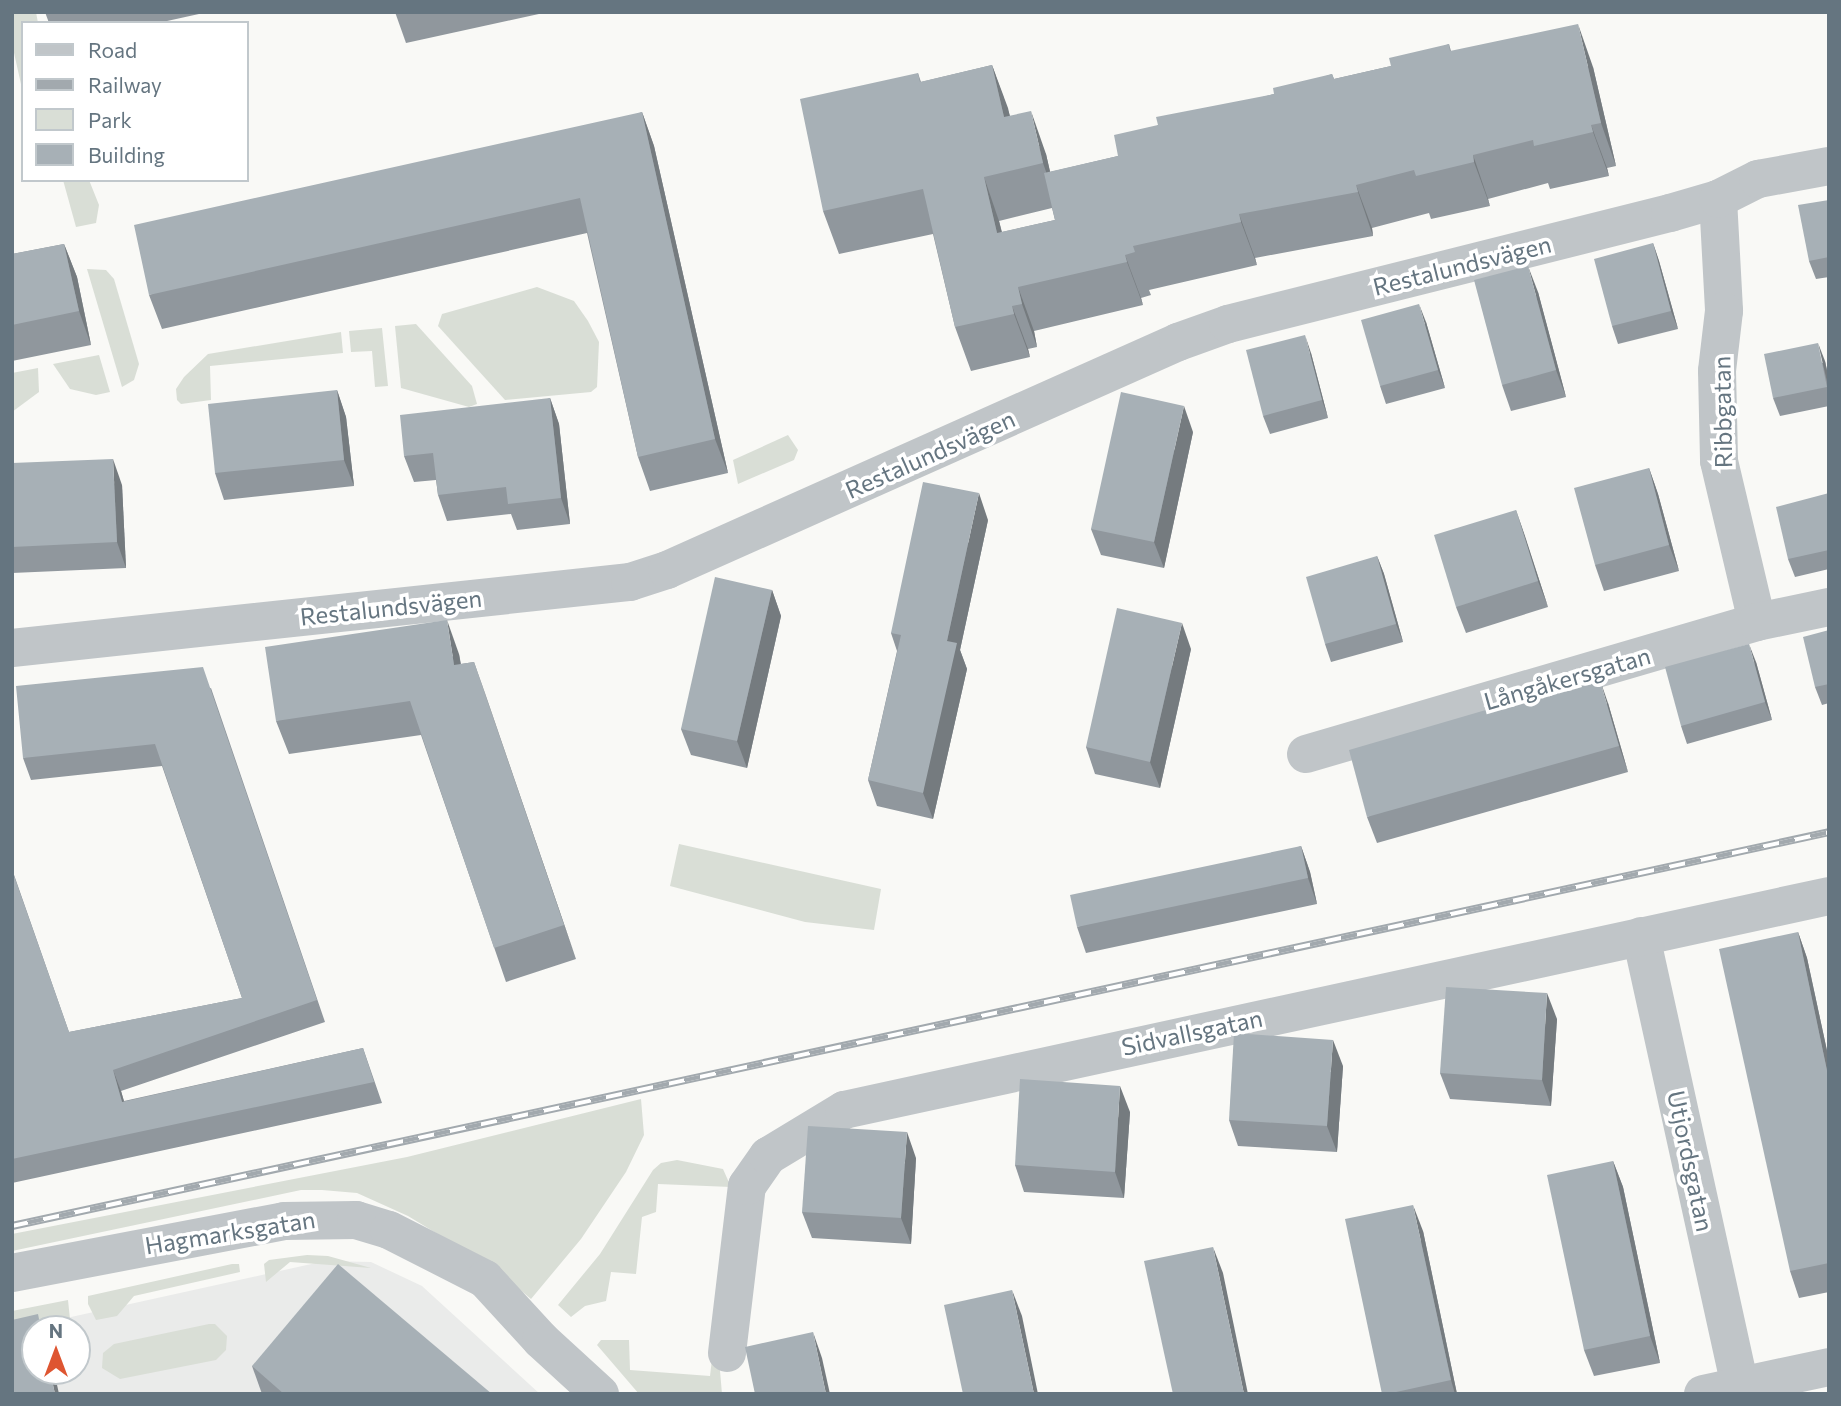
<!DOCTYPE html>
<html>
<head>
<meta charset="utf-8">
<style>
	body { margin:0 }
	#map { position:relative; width:1841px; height:1406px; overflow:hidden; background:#f9f9f6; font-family:Commissioner,sans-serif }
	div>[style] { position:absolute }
	.built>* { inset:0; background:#eaebea }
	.green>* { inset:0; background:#d9ded6 }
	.minor>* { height:38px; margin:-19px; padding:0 19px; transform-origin:19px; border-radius:19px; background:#c0c5c8 }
	.rail>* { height:8px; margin-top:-4px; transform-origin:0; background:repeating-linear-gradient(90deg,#fff 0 16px,#a2a9ae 0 32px); box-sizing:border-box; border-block:2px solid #a2a9ae }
	.wall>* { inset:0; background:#90979d }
	.shaded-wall>* { inset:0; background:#757b7f }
	.building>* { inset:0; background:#a7b0b6 }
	span { translate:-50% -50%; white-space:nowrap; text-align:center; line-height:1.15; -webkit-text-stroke:7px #fff; paint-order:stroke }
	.street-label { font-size:24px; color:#657580 }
	.frame { position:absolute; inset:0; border:14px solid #657580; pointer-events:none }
	.legend { position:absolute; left:21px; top:21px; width:228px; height:161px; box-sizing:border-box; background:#fff; border:2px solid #c1c8cc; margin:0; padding:9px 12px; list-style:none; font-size:21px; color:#657580 }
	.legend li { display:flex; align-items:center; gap:14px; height:35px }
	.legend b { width:35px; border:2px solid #c1c8cc }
	.north { position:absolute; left:21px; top:1315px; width:70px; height:70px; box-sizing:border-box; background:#fff; border:2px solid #c1c8cc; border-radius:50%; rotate:0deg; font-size:19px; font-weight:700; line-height:28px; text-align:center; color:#657580 }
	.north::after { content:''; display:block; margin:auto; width:24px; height:32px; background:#de5531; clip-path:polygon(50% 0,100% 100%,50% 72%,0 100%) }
</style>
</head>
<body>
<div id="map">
	<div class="built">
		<div style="clip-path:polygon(evenodd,325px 1261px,371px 1262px,422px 1286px,540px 1394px,12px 1394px,12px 1330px,325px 1261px,35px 1329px,77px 1329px,77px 1371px,35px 1371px,35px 1329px)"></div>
	</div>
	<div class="green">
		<div style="clip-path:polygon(12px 12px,36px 12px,38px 23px,23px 23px,23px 93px,12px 44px)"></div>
		<div style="clip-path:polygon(63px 180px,89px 180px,99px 205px,96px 223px,76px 227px)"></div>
		<div style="clip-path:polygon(87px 269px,106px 270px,114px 279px,139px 364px,134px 380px,122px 387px)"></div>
		<div style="clip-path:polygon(537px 287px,574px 301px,588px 321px,599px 342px,597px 387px,591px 392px,505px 400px,438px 326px,442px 314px)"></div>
		<div style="clip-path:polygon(416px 324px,472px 386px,477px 404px,469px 407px,401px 388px,395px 326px)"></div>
		<div style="clip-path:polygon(382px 328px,388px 386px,375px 387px,372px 351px,351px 352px,349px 331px)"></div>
		<div style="clip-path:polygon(341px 332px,343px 353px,210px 366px,211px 400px,181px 404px,177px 400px,176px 389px,184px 377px,208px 354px)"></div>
		<div style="clip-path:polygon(99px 355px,110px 392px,96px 395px,70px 389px,53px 364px)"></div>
		<div style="clip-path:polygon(38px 368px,39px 392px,12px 412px,12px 373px)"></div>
		<div style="clip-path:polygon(788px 435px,798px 450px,794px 460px,738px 484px,733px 460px)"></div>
		<div style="clip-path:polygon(679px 844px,881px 889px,874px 930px,805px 922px,670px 886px)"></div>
		<div style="clip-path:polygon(641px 1099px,644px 1135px,626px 1172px,581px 1239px,531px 1299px,497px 1270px,408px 1216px,357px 1193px,322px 1190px,301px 1190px,12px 1251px,12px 1234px,407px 1157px)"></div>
		<div style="clip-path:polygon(677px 1160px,723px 1169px,731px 1187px,658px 1184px,656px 1212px,642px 1217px,636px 1274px,611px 1272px,606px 1301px,585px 1306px,571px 1317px,558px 1305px,600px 1254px,653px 1170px,661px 1163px)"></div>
		<div style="clip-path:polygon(307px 1255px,328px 1256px,371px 1268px,290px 1262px,266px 1282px,264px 1264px,269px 1260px)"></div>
		<div style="clip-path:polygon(232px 1264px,239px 1264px,240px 1272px,134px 1296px,117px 1316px,96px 1320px,88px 1304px,88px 1296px)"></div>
		<div style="clip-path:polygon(68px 1300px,71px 1329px,35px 1329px,12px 1341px,12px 1311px)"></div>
		<div style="clip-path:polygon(209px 1324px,215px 1324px,227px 1336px,226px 1350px,216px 1360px,120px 1379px,102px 1368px,103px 1353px,114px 1344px)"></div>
		<div style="clip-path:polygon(601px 1340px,629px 1340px,630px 1370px,710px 1376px,712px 1359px,719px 1359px,722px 1394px,639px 1394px,597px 1345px)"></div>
	</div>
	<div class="minor">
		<div style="left:1718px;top:199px;width:112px;rotate:86.9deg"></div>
		<div style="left:1724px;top:311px;width:60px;rotate:96.7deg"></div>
		<div style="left:1717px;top:371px;width:90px;rotate:88.7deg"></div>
		<div style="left:1719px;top:461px;width:165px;rotate:76.7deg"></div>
		<div style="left:12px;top:648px;width:622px;rotate:-6.1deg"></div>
		<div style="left:630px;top:582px;width:39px;rotate:-18deg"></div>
		<div style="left:667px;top:570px;width:560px;rotate:-24.05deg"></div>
		<div style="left:1178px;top:342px;width:53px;rotate:-19.8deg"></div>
		<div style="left:1228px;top:324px;width:456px;rotate:-14.1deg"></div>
		<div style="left:1670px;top:213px;width:50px;rotate:-16.3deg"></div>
		<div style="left:1718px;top:199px;width:45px;rotate:-26.6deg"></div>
		<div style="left:1758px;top:179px;width:72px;rotate:-10.4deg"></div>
		<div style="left:1306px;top:754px;width:470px;rotate:-16.3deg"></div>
		<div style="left:1757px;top:622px;width:74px;rotate:-11.8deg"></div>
		<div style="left:1641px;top:936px;width:461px;rotate:77.6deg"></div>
		<div style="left:12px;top:1273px;width:277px;rotate:-10.8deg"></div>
		<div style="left:284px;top:1221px;width:72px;rotate:-0.8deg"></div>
		<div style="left:356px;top:1220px;width:34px;rotate:17deg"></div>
		<div style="left:389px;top:1230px;width:108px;rotate:27deg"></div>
		<div style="left:485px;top:1279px;width:83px;rotate:47.4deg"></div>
		<div style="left:541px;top:1340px;width:80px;rotate:42.5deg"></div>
		<div style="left:727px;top:1353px;width:168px;rotate:-83.2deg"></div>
		<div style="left:747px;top:1186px;width:37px;rotate:-55deg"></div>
		<div style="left:768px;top:1156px;width:89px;rotate:-31.2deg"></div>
		<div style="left:844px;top:1110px;width:1008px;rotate:-12.26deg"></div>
		<div style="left:1703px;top:1394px;width:129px;rotate:-12.1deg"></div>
	</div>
	<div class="rail">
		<div style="left:12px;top:1226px;width:1859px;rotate:-12.23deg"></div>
	</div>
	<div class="wall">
		<div style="clip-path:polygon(45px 12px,208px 12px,158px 23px,49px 23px)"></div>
		<div style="clip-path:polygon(395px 12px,548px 12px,406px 43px)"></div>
		<div style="clip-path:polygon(evenodd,1449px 44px,1451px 51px,1593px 67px,1616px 166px,1607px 168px,1609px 176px,1550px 189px,1548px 183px,1488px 199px,1490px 206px,1431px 219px,1429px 213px,1372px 228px,1373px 236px,1255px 258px,1257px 265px,1149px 290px,1151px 295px,1141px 298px,1143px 305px,1034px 331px,1037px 347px,1028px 349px,1030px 357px,971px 371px,955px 327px,933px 234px,839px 254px,823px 211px,918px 73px,921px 82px,992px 65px,1010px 116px,1046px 154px,1050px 172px,1118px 156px,1158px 125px,1274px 94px,1332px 74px,1334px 79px,1391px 66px,1449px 44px,1052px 208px,1055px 220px,1002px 232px,999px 221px,1052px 208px)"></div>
		<div style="clip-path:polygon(642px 112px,654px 146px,728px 473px,650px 491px,638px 457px,587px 233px,162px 329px,149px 295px)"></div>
		<div style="clip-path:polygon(1829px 200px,1829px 277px,1816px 279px,1809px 261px)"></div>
		<div style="clip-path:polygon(1653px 243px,1659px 261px,1678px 329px,1618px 344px,1612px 326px)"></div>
		<div style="clip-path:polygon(64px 244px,77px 277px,91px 345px,12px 361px,12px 254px)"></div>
		<div style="clip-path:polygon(1538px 292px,1566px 397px,1511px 411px,1502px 385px)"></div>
		<div style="clip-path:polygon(1426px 322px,1445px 388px,1386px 404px,1380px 386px)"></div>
		<div style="clip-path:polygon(1311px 353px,1328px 418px,1270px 434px,1263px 416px)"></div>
		<div style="clip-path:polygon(1825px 361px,1829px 380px,1829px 406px,1780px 416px,1773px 398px)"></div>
		<div style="clip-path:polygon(337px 390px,346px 417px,354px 486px,224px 500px,215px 473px)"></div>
		<div style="clip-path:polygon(550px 398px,559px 424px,570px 524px,517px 530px,511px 514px,447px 521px,438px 495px,436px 480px,414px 482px,404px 456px)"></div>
		<div style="clip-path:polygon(1193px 432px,1164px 568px,1101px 555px,1091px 529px)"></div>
		<div style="clip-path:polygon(12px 463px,122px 485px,126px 568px,12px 573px)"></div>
		<div style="clip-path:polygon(1649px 468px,1658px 494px,1679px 571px,1604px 591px,1595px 565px)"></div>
		<div style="clip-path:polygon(1829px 493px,1829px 569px,1795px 577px,1788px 559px)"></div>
		<div style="clip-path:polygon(1516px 510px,1548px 607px,1466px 633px,1456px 607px)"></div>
		<div style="clip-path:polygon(988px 520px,960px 650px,967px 669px,933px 819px,877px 806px,868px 780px,897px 651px,891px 633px)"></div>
		<div style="clip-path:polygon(1377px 556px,1384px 574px,1403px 642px,1331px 662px,1325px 644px)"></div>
		<div style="clip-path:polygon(772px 590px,781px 616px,747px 768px,691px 755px,681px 729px)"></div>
		<div style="clip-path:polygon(1829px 630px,1829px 703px,1822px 705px,1815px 687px)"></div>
		<div style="clip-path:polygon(1191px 649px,1160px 788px,1095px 774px,1086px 747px)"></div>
		<div style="clip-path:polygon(459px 654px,461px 664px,474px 662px,576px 959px,506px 982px,421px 735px,289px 754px,276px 721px)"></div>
		<div style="clip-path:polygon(1756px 662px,1772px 720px,1687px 744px,1681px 726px)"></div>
		<div style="clip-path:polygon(211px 688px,325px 1022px,121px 1091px,124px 1101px,363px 1048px,382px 1103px,12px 1183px,12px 869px,69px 1032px,242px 998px,162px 766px,31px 780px,23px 758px)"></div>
		<div style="clip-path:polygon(1608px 703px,1628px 772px,1377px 843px,1367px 817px)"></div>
		<div style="clip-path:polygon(1301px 846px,1310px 872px,1317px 904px,1086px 953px,1077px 927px)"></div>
		<div style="clip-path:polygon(1798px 932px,1807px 958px,1829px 1060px,1829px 1292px,1799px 1298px,1790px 1271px)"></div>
		<div style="clip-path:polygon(1557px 1019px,1551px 1106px,1450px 1099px,1440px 1073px)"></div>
		<div style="clip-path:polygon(1343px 1066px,1337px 1152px,1238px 1146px,1229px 1120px)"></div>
		<div style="clip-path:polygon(1130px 1112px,1124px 1198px,1024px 1192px,1015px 1165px)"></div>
		<div style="clip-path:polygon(916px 1158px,911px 1244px,812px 1238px,802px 1212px)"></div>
		<div style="clip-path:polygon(1613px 1161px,1623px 1187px,1660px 1363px,1594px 1376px,1584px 1350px)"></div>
		<div style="clip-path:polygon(1423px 1231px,1457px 1394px,1382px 1394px)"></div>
		<div style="clip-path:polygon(252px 1366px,492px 1394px,262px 1394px)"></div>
	</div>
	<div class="shaded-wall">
		<div style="clip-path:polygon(1578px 24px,1593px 67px,1616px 166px,1601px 123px)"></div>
		<div style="clip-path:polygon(992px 65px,1008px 108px,1020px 161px,1004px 117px)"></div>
		<div style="clip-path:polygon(1031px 111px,1046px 154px,1058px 206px,1043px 163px)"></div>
		<div style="clip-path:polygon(642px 112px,654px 146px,728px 473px,715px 439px)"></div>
		<div style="clip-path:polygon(1591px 125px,1607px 168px,1609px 176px,1593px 132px)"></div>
		<div style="clip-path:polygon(1473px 155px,1488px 199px,1490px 206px,1474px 162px)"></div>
		<div style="clip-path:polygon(984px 177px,999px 221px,1012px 276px,997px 233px)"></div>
		<div style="clip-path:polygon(1356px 185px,1372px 228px,1373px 236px,1358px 192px)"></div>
		<div style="clip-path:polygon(1239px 214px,1255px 258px,1257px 265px,1241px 222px)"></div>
		<div style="clip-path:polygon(1653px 243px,1659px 261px,1678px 329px,1671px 311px)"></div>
		<div style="clip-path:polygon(64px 244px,77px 277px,91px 345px,79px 311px)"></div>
		<div style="clip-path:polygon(1125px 255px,1141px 298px,1143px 305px,1127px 262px)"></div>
		<div style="clip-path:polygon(1528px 266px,1538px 292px,1566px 397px,1556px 370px)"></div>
		<div style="clip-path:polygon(1018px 287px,1034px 331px,1037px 347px,1022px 304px)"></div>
		<div style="clip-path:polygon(1419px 304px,1426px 322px,1445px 388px,1438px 370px)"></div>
		<div style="clip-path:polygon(1012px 306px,1028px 349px,1030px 357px,1014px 314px)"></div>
		<div style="clip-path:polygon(1305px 335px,1311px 353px,1328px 418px,1322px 400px)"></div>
		<div style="clip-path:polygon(1818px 343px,1825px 361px,1829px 380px,1829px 390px)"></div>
		<div style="clip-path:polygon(337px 390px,346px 417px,354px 486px,344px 460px)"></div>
		<div style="clip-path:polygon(550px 398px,559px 424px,570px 524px,561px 498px)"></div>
		<div style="clip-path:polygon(1184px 406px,1193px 432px,1164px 568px,1154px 542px)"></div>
		<div style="clip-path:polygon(113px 459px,122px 485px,126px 568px,117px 542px)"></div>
		<div style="clip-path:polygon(1649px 468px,1658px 494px,1679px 571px,1669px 545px)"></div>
		<div style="clip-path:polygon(979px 493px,988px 520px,960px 650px,967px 669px,933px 819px,923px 793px,947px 641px)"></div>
		<div style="clip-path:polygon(1516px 510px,1525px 536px,1548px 607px,1538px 581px)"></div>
		<div style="clip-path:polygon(1377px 556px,1384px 574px,1403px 642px,1396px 624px)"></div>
		<div style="clip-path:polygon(772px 590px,781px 616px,747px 768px,737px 741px)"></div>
		<div style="clip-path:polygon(447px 620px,459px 654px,466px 699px,454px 665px)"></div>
		<div style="clip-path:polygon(1182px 623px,1191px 649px,1160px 788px,1150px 762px)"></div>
		<div style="clip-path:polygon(1749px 644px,1756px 662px,1772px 720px,1765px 702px)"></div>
		<div style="clip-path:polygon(474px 662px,486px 696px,576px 959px,564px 925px)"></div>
		<div style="clip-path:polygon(1599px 677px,1608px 703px,1628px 772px,1619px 746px)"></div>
		<div style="clip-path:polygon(1301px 846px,1310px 872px,1317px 904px,1308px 878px)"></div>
		<div style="clip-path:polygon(1798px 932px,1807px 958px,1829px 1060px,1829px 1080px)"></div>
		<div style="clip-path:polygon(1547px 993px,1557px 1019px,1551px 1106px,1542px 1080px)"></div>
		<div style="clip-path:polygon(1333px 1040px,1343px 1066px,1337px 1152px,1327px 1126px)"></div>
		<div style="clip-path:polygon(113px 1070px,121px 1091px,130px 1123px,122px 1102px)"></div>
		<div style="clip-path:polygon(1120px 1086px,1130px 1112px,1124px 1198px,1115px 1172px)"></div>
		<div style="clip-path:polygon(907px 1132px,916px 1158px,911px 1244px,901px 1218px)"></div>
		<div style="clip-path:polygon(1613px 1161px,1623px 1187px,1660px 1363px,1650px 1336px)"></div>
		<div style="clip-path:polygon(1413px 1205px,1423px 1231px,1457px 1394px,1455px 1394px,1451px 1380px)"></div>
		<div style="clip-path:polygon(1213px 1247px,1223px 1273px,1248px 1394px,1244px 1394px)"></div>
		<div style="clip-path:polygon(1012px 1290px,1022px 1316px,1038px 1394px,1034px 1394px)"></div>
		<div style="clip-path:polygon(813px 1332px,822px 1358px,830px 1394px,826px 1394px)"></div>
		<div style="clip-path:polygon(50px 1371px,54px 1371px,59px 1394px,55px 1394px)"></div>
	</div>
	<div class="building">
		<div style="clip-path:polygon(1578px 24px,1601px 123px,1591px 125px,1593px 132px,1534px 146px,1533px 140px,1473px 155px,1474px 162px,1416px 176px,1414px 170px,1356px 185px,1358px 192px,1239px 214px,1241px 222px,1133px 246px,1135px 252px,1125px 255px,1127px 262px,1018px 287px,1022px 304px,1012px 306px,1014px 314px,955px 327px,923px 189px,823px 211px,800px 99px,918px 73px,920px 82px,992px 65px,1004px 117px,1031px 111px,1043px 163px,984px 177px,997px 233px,1055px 220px,1044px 173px,1118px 156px,1114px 135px,1158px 125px,1156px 117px,1274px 94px,1273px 88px,1332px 74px,1334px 79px,1391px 66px,1389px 58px,1449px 44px,1450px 51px)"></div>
		<div style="clip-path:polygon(642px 112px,715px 439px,638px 457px,580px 198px,149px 295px,134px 225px)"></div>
		<div style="clip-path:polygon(1829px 200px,1829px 257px,1809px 261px,1798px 205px)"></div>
		<div style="clip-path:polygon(1653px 243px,1671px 311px,1612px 326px,1594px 259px)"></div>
		<div style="clip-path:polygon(64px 244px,79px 311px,12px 325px,12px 254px)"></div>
		<div style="clip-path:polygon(1528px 266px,1556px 370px,1502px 385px,1474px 280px)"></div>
		<div style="clip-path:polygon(1419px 304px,1438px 370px,1380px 386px,1361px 320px)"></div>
		<div style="clip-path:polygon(1305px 335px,1322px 400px,1263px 416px,1246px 350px)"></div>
		<div style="clip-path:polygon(1818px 343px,1827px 387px,1773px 398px,1764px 354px)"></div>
		<div style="clip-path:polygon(337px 390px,344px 460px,215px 473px,208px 404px)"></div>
		<div style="clip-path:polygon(1121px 392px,1184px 406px,1154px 542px,1091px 529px)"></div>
		<div style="clip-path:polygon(550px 398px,561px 498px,508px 504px,506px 487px,438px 495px,433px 453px,404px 456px,400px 415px)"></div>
		<div style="clip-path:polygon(113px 459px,117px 542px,12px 547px,12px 463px)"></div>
		<div style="clip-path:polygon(1649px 468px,1669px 545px,1595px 565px,1574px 488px)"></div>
		<div style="clip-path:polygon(923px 482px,979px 493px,947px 641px,957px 643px,923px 793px,868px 780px,901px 635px,891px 633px)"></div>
		<div style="clip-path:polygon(1829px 493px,1829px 550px,1788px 559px,1776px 507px)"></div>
		<div style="clip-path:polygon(1516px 510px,1538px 581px,1456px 607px,1434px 535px)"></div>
		<div style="clip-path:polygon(1377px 556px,1396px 624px,1325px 644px,1306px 577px)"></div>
		<div style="clip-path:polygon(715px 577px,772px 590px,737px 741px,681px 729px)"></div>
		<div style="clip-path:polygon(1117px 608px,1182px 623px,1150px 762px,1086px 747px)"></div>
		<div style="clip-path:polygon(447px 620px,454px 665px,474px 662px,564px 925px,494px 948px,410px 701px,276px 721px,265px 647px)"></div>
		<div style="clip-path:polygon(1829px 630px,1829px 684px,1815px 687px,1803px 637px)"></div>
		<div style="clip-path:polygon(1749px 644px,1765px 702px,1681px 726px,1665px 667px)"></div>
		<div style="clip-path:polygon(203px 667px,317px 1000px,113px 1070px,122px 1102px,363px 1048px,374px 1082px,12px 1159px,12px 870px,69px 1032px,242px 998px,155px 744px,23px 758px,16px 686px)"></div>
		<div style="clip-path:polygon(1599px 677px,1619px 746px,1367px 817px,1349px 750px)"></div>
		<div style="clip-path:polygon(1301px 846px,1308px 878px,1077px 927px,1070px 895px)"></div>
		<div style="clip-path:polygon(1798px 932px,1829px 1080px,1829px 1263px,1790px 1271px,1719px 949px)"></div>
		<div style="clip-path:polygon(1446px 987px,1547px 993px,1542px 1080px,1440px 1073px)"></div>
		<div style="clip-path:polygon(1234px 1033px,1333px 1040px,1327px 1126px,1229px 1120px)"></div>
		<div style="clip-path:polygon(1020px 1079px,1120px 1086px,1115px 1172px,1015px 1165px)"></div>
		<div style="clip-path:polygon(808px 1126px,907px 1132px,901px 1218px,802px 1212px)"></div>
		<div style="clip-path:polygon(1613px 1161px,1650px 1336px,1584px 1350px,1547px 1175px)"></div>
		<div style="clip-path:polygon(1413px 1205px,1451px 1380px,1387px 1394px,1382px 1394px,1345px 1219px)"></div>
		<div style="clip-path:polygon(1213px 1247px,1244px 1394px,1173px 1394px,1144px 1261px)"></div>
		<div style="clip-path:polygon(338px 1264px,492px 1394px,284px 1394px,252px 1366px)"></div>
		<div style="clip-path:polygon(1012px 1290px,1034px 1394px,963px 1394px,944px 1305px)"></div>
		<div style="clip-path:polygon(38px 1314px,41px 1329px,35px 1329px,35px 1371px,50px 1371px,55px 1394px,12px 1394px,12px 1320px)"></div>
		<div style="clip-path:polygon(813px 1332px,826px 1394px,755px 1394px,745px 1347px)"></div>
	</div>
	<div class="street-label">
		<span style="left:1462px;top:265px;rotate:-14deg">Restalundsvägen</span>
		<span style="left:1722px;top:412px;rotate:-91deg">Ribbgatan</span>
		<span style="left:930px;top:454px;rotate:-24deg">Restalundsvägen</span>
		<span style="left:391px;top:607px;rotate:-6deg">Restalundsvägen</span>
		<span style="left:1567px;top:678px;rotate:-16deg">Långåkersgatan</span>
		<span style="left:1192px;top:1032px;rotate:-12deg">Sidvallsgatan</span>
		<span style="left:1691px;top:1161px;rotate:78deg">Utjordsgatan</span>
		<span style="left:230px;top:1232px;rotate:-9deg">Hagmarksgatan</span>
	</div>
	<div class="frame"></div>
	<ul class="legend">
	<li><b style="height:9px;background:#c0c5c8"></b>Road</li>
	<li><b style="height:9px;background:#a2a9ae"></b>Railway</li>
	<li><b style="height:19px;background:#d9ded6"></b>Park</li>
	<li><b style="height:19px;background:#a7b0b6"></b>Building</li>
	</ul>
	<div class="north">N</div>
</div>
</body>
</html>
